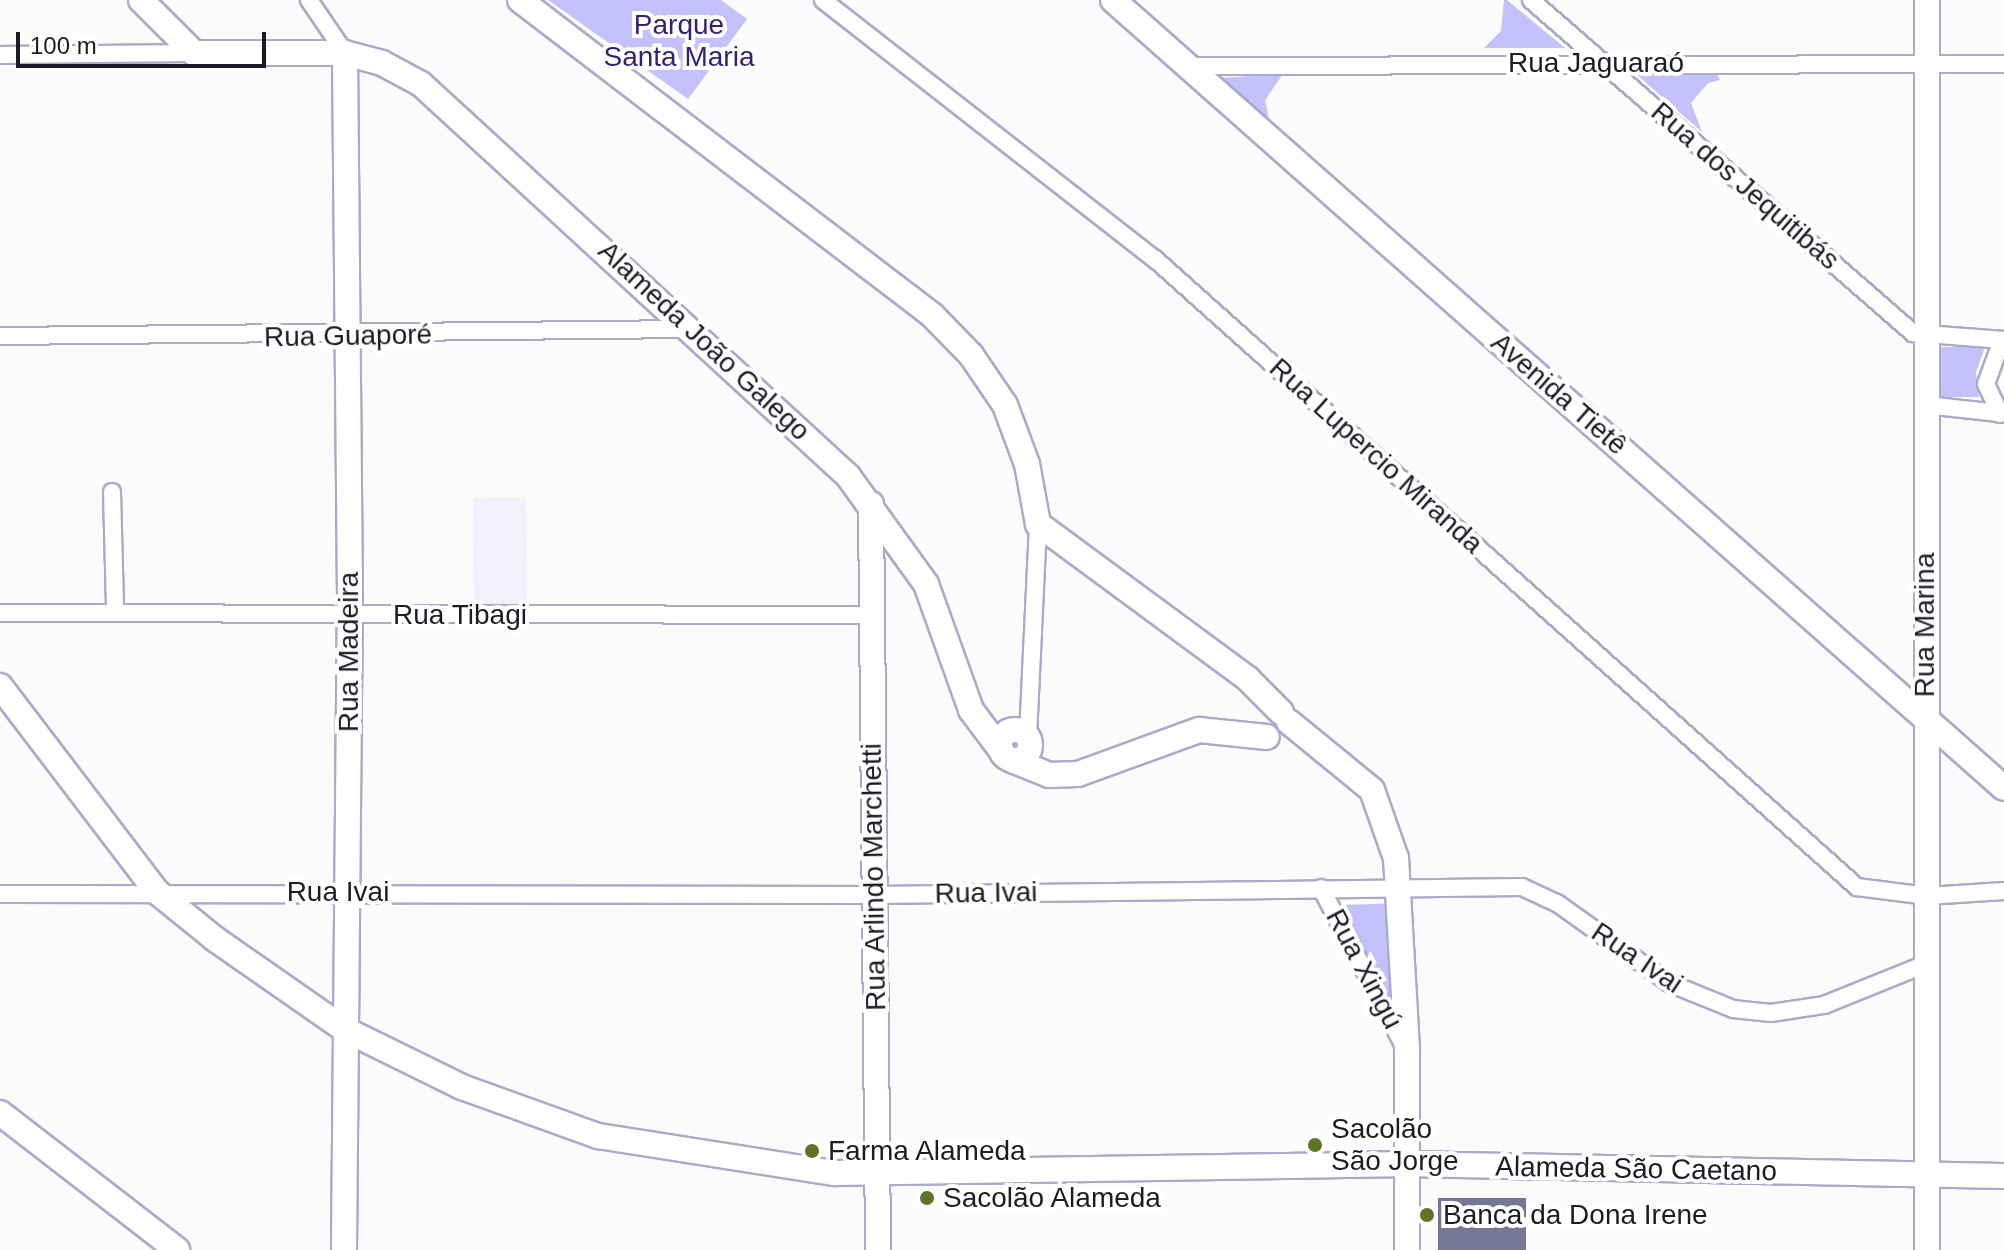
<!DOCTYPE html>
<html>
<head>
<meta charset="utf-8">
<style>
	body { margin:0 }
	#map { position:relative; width:2004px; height:1250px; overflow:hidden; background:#fbfbfb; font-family:Helvetica,sans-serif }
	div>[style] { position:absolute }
	.built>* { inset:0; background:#f1f1f9 }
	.green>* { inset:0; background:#c3c0fa }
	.building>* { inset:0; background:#777694 }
	.roads { filter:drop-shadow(2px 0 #abaaca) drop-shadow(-2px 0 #abaaca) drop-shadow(0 2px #abaaca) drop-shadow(0 -2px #abaaca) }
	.street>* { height:16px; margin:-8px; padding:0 8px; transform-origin:8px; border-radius:8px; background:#fff }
	.secondary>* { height:24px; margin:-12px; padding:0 12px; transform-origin:12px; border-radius:12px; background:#fff }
	.secondary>.ring { margin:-12px; padding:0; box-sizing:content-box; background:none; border:24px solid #fff; border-radius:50% }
	.dots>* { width:22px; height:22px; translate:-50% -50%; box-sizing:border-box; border:4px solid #fff; border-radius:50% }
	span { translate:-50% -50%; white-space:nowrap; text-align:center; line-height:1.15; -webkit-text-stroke:8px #fff; paint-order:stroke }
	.park-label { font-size:28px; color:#331f74 }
	.street-label { font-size:28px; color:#1c1c27 }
	.poi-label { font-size:28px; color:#1c1c27 }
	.left { translate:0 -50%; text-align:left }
	.scale { position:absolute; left:16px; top:32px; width:250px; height:36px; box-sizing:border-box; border:4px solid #1c1c27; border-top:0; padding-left:10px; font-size:24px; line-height:28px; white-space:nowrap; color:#1c1c27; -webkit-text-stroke:6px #fff; paint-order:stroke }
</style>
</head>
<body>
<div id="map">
	<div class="built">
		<div style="clip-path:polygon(526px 497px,527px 604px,474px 605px,473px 498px)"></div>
	</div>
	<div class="green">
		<div style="clip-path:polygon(548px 0,721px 0,747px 19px,688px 99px)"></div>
		<div style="clip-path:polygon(1504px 0,1507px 0,1565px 48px,1484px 48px,1501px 31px)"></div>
		<div style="clip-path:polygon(1716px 72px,1720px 80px,1708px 83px,1691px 103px,1702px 132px,1636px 74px)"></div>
		<div style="clip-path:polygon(1283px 74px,1265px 100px,1270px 124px,1218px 78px)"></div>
		<div style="clip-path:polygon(1936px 347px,1985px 347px,1976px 372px,1979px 397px,1936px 397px)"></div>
		<div style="clip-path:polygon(1400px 903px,1402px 1032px,1342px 905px)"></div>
	</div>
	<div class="building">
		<div style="clip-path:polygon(1438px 1198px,1526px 1198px,1526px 1250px,1438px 1250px)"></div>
	</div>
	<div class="roads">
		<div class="street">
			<div style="left:309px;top:0;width:64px;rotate:55.8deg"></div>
			<div style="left:823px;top:0;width:421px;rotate:38deg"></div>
			<div style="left:1155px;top:259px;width:942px;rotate:41.82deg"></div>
			<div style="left:1857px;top:887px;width:71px;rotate:7.3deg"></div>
			<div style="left:1927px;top:896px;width:77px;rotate:-3.7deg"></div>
			<div style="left:1531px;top:0;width:507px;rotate:41.08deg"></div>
			<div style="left:1913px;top:333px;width:91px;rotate:4.4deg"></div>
			<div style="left:0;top:55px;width:194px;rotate:-0.6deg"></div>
			<div style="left:1187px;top:66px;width:817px;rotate:-0.14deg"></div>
			<div style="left:0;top:336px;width:690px;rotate:-0.58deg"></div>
			<div style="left:1926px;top:405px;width:73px;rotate:6.3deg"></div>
			<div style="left:2000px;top:414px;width:33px;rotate:-115deg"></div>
			<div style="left:1986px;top:384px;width:47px;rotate:-70deg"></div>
			<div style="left:112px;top:492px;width:118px;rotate:88.5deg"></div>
			<div style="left:0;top:613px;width:872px;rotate:0.13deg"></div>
			<div style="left:1028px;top:737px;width:213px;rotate:-87.3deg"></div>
			<div style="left:1321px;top:888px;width:178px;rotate:62.3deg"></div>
			<div style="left:0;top:894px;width:875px;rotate:0.07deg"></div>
			<div style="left:875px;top:895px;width:647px;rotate:-0.71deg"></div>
			<div style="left:1522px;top:887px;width:38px;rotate:25deg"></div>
			<div style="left:1557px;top:903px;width:138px;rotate:35.5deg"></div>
			<div style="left:1669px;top:983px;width:69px;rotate:22.1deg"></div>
			<div style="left:1733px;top:1009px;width:38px;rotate:6deg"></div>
			<div style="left:1771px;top:1013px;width:54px;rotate:-8.6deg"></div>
			<div style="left:1824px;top:1005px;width:112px;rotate:-22deg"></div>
		</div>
		<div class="secondary">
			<div style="left:141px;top:0;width:75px;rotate:45deg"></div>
			<div style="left:194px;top:53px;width:151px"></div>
			<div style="left:345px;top:53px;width:38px;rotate:15deg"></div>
			<div style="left:382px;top:63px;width:44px;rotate:28.3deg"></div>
			<div style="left:421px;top:84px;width:580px;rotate:42.55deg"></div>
			<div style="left:848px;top:476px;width:133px;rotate:54.2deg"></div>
			<div style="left:926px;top:584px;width:134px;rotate:70.3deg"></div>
			<div style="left:971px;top:710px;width:50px;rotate:53.1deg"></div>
			<div style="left:520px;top:0;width:519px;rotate:37.4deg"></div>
			<div style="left:932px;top:315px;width:56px;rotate:45.7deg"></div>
			<div style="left:971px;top:355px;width:60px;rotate:55.8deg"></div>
			<div style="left:1005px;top:405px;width:63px;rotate:69.6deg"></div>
			<div style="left:1027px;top:464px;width:61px;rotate:79.6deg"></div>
			<div style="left:1038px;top:524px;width:260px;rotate:36.4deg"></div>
			<div style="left:1247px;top:678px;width:48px;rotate:45deg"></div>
			<div style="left:1113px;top:0;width:1189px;rotate:41.49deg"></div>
			<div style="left:1927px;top:0;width:1250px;rotate:90deg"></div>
			<div style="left:871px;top:504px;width:746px;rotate:89.46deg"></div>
			<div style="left:0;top:686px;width:259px;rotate:52.7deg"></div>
			<div style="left:157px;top:892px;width:75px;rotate:39deg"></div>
			<div style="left:215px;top:939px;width:157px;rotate:34.9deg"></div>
			<div style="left:344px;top:1029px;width:131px;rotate:26.2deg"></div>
			<div style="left:462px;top:1087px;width:145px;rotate:19.8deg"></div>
			<div style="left:598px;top:1136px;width:239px;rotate:8.9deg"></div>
			<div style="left:834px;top:1173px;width:574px;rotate:-0.9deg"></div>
			<div style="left:1408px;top:1164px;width:596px;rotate:1.15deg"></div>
			<div style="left:1289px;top:722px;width:107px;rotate:39.3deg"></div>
			<div style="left:1372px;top:790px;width:72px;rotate:70.6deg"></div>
			<div style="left:1396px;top:858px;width:193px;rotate:86.7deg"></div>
			<div style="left:1407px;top:1051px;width:199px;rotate:90deg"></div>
			<div class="ring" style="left:1000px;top:730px;width:6px;height:6px"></div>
			<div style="left:1012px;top:760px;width:40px;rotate:22deg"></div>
			<div style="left:1049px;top:775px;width:29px;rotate:-2deg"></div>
			<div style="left:1078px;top:774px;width:129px;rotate:-20deg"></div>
			<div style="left:1199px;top:730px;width:68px;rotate:5.9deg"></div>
			<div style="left:0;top:1113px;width:224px;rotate:37.7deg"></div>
			<div style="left:344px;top:1250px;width:655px;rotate:-89.48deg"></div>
			<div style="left:350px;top:595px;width:542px;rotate:-90.53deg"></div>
		</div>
	</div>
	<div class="dots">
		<div style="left:1315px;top:1145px;background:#5f7424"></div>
		<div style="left:812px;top:1151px;background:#5f7424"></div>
		<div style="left:927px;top:1198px;background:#5f7424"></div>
		<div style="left:1427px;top:1215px;background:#5f7424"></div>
	</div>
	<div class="park-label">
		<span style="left:679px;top:41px">Parque<br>Santa Maria</span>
	</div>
	<div class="street-label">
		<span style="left:1596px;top:63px">Rua Jaguaraó</span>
		<span style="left:1745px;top:186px;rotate:41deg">Rua dos Jequitibás</span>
		<span style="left:348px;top:336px;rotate:-1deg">Rua Guaporé</span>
		<span style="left:704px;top:341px;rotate:43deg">Alameda João Galego</span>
		<span style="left:1559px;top:394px;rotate:41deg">Avenida Tietê</span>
		<span style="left:1376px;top:456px;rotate:42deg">Rua Lupercio Miranda</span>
		<span style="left:460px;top:615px">Rua Tibagi</span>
		<span style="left:1925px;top:625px;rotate:-90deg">Rua Marina</span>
		<span style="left:349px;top:652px;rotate:-90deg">Rua Madeira</span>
		<span style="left:874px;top:877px;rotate:-91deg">Rua Arlindo Marchetti</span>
		<span style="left:338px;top:892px">Rua Ivai</span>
		<span style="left:986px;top:893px;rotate:-1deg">Rua Ivai</span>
		<span style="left:1637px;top:958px;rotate:34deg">Rua Ivai</span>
		<span style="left:1364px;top:969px;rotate:62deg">Rua Xingú</span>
		<span style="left:1636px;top:1169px;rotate:1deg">Alameda São Caetano</span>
	</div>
	<div class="poi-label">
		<span class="left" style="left:1331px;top:1145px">Sacolão<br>São Jorge</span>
		<span class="left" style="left:828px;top:1151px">Farma Alameda</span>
		<span class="left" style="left:943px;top:1198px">Sacolão Alameda</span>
		<span class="left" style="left:1443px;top:1215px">Banca da Dona Irene</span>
	</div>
	<div class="scale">100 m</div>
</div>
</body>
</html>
